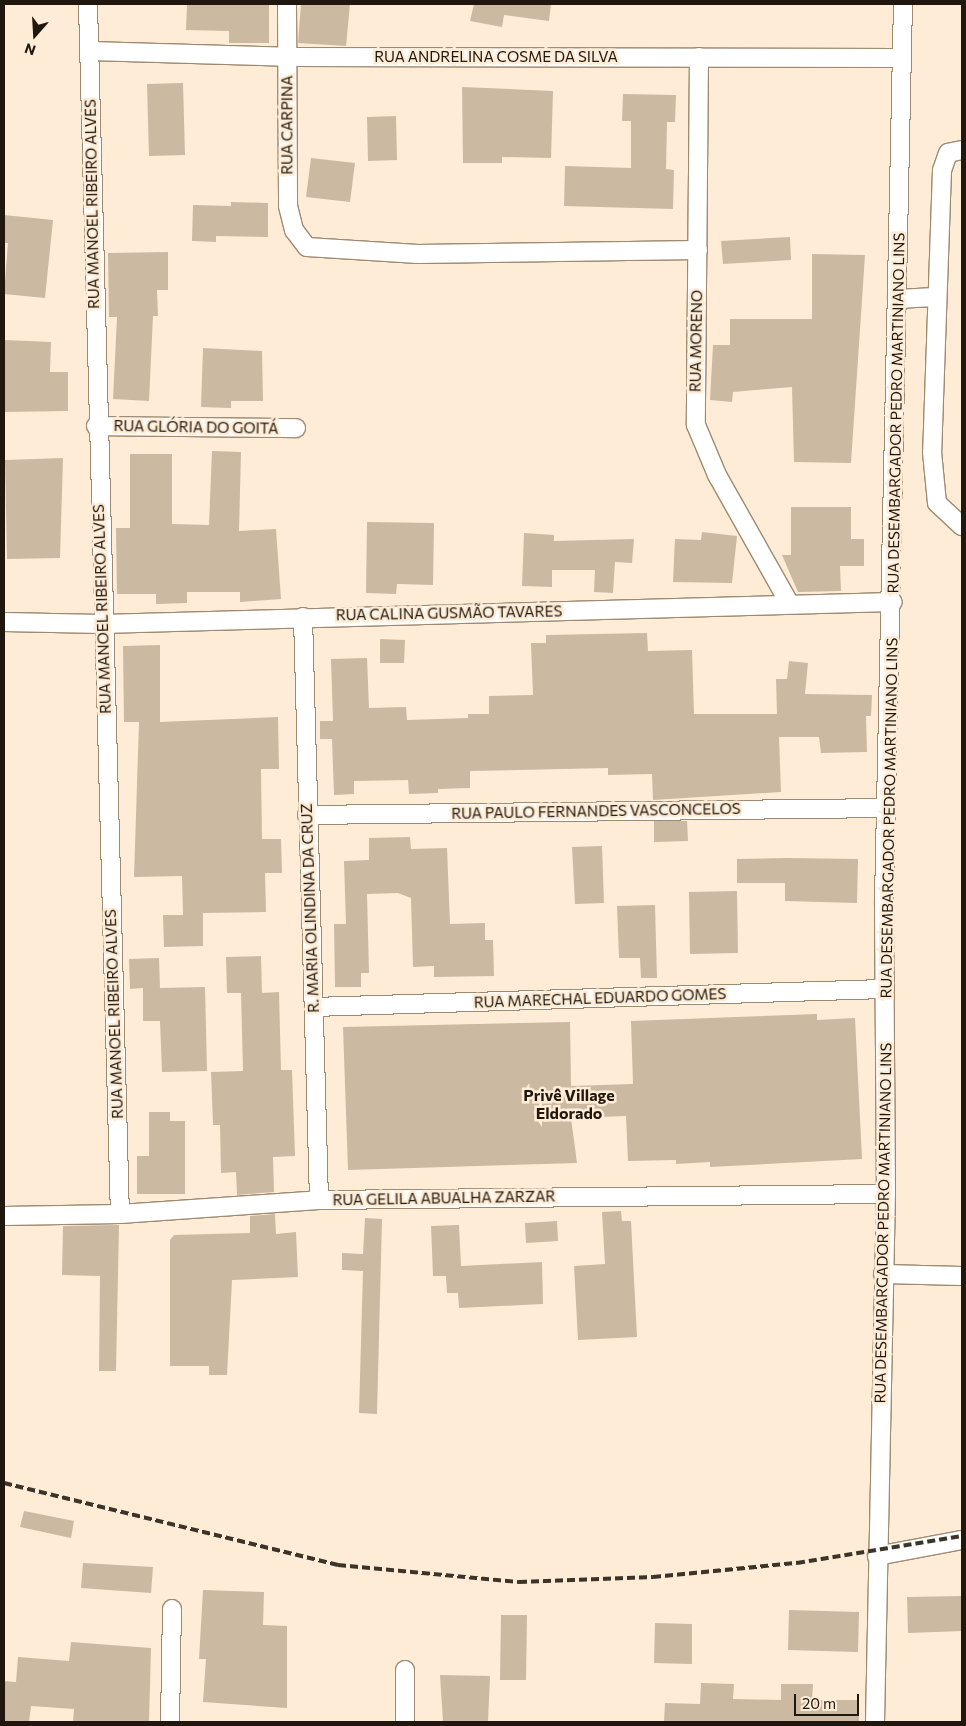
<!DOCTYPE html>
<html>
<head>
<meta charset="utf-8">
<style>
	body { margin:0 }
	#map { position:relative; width:966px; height:1726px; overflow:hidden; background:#feecd6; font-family:Commissioner,sans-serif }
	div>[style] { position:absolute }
	.building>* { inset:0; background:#ccb9a1 }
	.roads { filter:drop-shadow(1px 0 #9f8a71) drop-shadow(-1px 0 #9f8a71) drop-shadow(0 1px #9f8a71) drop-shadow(0 -1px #9f8a71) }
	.minor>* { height:18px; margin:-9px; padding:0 9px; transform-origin:9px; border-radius:9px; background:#fff }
	.rail>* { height:4px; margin-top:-2px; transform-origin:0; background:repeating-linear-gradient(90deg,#3d3429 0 8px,transparent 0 12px) }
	span { translate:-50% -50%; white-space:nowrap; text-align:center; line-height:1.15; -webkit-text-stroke:5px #feecd6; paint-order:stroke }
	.street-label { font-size:15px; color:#20180f }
	.neighbourhood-label { font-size:16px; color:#20180f; font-weight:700 }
	.frame { position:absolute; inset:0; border:5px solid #20180f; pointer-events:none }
	.north { position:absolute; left:10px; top:10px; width:50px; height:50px; -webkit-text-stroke:4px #feecd6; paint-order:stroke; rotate:199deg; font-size:14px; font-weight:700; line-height:20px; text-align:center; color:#20180f }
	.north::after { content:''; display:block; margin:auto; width:18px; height:22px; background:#20180f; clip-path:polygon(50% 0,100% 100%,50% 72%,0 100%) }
	.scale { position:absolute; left:794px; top:1694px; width:65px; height:22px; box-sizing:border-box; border:2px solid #20180f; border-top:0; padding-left:6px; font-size:15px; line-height:18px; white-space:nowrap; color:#20180f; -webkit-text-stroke:4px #feecd6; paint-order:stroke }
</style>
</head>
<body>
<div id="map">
	<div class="building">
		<div style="clip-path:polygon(187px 4px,269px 4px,269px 43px,229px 43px,229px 31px,186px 30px)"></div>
		<div style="clip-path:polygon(301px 4px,350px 4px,346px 46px,298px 43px)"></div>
		<div style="clip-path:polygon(474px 4px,551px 4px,549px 21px,504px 15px,502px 27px,470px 21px)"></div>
		<div style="clip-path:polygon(183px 83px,185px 155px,149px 156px,147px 84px)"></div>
		<div style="clip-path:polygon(462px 87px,553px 91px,551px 158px,502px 157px,502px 163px,463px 163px)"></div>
		<div style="clip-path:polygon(623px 94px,676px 95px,675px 122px,667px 122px,666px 169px,674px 170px,673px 209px,564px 206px,565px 166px,631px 168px,631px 121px,622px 121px)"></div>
		<div style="clip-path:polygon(396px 116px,397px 160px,368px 161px,367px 117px)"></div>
		<div style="clip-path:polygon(311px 158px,355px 163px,350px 202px,306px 197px)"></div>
		<div style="clip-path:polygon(231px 202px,268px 203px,268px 237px,216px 236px,216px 242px,192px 241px,193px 205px,231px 206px)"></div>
		<div style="clip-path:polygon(4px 215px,53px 220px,45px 298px,4px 294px,8px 243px,4px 243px)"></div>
		<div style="clip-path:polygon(790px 237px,791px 260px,723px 264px,721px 241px)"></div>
		<div style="clip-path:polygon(168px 252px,168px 290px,157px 290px,158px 316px,153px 316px,149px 401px,113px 399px,117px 317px,109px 317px,108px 253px)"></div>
		<div style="clip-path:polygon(812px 254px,865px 255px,851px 463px,794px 462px,792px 387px,733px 392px,732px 402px,710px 400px,713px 345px,730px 345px,730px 319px,812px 319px)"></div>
		<div style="clip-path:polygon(4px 340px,51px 342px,50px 372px,68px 372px,68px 411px,4px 412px)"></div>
		<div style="clip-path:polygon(203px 348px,262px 351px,263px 401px,231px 401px,231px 408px,201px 407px)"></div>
		<div style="clip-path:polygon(212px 451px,241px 452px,239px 531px,276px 529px,281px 599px,240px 602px,240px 592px,187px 592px,187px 603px,156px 604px,156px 594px,117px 594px,116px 528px,130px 528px,130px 454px,172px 454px,172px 524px,209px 525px)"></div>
		<div style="clip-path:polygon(63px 458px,60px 558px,7px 559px,5px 460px)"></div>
		<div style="clip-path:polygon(791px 507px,851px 507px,851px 539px,864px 539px,864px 566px,840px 566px,841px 591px,798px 592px,782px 555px,791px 555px)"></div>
		<div style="clip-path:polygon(367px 522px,434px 523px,433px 585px,397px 584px,396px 594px,366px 593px)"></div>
		<div style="clip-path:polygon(702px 532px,737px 536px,732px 583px,673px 582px,675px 539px,701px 540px)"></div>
		<div style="clip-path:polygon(524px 533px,554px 535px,554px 541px,634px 539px,632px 563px,615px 562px,613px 593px,594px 592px,595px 570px,552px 570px,552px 587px,522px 586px)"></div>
		<div style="clip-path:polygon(647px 633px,648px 651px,692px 650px,694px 714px,777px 714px,776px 679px,787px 679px,789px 661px,808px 663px,805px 694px,872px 695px,871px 716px,866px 716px,867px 752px,821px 753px,819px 737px,779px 737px,781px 792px,653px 800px,652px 774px,608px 775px,608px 768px,470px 771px,470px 788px,438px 789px,438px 793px,409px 794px,408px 780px,354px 781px,354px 794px,334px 795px,332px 739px,320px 739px,320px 721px,333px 721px,331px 659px,367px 658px,369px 708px,406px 707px,407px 720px,468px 718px,468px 714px,489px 714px,489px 696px,533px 695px,531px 643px,546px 643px,546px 635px)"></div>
		<div style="clip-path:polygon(380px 639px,405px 640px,404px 663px,380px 663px)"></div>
		<div style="clip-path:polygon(160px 645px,160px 722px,278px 717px,279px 769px,261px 769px,262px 839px,281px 839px,282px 873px,265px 873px,266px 912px,203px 913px,203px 946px,164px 947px,163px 915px,183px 915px,182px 876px,134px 877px,139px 722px,124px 722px,123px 646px)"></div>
		<div style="clip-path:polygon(654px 821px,687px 821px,688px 841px,654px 842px)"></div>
		<div style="clip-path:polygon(410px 837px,411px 849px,447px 848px,450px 924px,485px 923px,485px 940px,493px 940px,494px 976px,434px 977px,434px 966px,413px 967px,411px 898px,398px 893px,367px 894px,369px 973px,361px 973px,361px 987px,335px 987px,334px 924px,346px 924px,344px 861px,369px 860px,369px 838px)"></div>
		<div style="clip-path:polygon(602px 846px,604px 903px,575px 904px,572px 847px)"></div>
		<div style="clip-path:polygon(786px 858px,858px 859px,857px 903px,785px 901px,785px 883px,737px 883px,737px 859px)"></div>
		<div style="clip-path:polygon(737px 891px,738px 953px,690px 954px,689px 892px)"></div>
		<div style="clip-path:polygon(655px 905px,657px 978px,641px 978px,640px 958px,619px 958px,617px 906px)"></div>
		<div style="clip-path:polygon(261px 956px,262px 993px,279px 992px,281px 1070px,292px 1070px,295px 1156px,273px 1157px,274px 1192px,237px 1195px,236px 1172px,221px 1173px,220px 1125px,213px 1125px,211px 1072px,243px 1071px,241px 993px,227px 993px,226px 957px)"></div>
		<div style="clip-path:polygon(159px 958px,160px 988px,205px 987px,207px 1071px,162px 1072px,160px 1021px,143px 1021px,143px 988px,130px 989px,129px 959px)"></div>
		<div style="clip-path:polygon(817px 1014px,817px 1020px,855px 1018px,862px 1159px,710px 1167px,710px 1162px,676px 1164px,676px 1160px,628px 1161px,626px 1116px,571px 1118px,577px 1163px,348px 1170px,343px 1027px,570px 1022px,571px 1086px,633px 1084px,631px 1021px)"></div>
		<div style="clip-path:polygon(149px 1112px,170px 1112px,170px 1121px,185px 1121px,185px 1194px,137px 1194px,137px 1156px,149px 1156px)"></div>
		<div style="clip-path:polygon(621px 1211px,622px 1221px,631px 1221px,637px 1337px,578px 1340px,574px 1266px,605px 1264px,602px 1212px)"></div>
		<div style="clip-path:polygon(275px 1214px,276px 1234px,296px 1232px,298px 1277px,232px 1280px,227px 1375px,209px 1375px,209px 1366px,170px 1366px,170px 1240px,174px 1235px,250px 1233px,250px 1216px)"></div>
		<div style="clip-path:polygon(365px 1218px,382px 1219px,377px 1414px,359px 1413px,363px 1271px,342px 1270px,342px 1253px,363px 1254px)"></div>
		<div style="clip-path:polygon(557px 1221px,558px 1241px,526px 1243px,525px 1223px)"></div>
		<div style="clip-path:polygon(119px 1225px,116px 1371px,99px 1371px,100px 1276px,62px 1275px,63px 1226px)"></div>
		<div style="clip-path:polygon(459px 1225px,461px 1266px,542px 1262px,543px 1304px,459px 1308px,458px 1293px,447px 1293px,446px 1276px,433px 1276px,431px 1226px)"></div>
		<div style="clip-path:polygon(24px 1511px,74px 1521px,71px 1538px,20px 1527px)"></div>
		<div style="clip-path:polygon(83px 1563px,153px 1567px,151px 1593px,81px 1588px)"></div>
		<div style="clip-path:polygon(203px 1590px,264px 1592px,263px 1625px,287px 1626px,287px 1708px,203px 1702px,206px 1659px,199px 1659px)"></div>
		<div style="clip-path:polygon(962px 1596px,962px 1631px,908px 1633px,907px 1597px)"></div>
		<div style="clip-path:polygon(789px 1610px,859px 1612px,858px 1652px,788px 1650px)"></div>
		<div style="clip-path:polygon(501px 1615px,527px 1615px,526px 1680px,500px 1680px)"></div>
		<div style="clip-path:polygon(655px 1623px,692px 1624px,692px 1664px,654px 1663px)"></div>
		<div style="clip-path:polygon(71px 1642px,151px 1648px,149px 1722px,73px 1722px,74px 1709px,31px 1706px,29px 1722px,4px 1722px,4px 1681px,16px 1682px,18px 1657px,69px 1661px)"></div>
		<div style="clip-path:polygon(440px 1675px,490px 1676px,488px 1722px,443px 1722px)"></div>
		<div style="clip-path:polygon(701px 1683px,734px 1684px,733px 1699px,781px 1700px,781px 1684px,813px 1684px,812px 1700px,859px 1700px,859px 1722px,664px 1722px,665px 1703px,700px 1704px)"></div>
	</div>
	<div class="roads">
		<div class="minor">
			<div style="left:88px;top:4px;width:1210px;rotate:88.49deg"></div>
			<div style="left:287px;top:4px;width:202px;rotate:89.7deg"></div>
			<div style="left:288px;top:206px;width:25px;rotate:76deg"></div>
			<div style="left:294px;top:230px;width:21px;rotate:53deg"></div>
			<div style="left:307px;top:247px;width:111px;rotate:3.6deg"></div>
			<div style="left:418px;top:254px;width:280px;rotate:-0.8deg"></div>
			<div style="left:90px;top:51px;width:197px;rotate:1.7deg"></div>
			<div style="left:287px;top:57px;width:615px;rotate:0.09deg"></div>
			<div style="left:699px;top:57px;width:368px;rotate:90.5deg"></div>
			<div style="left:696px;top:425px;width:54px;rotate:67.2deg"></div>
			<div style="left:717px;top:475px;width:147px;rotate:60.6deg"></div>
			<div style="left:962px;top:150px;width:14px;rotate:168deg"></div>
			<div style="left:948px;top:153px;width:18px;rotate:109deg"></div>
			<div style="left:942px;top:170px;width:282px;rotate:92deg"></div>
			<div style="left:932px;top:452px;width:51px;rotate:84.4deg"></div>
			<div style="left:937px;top:503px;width:34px;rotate:43deg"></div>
			<div style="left:897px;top:299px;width:38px;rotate:-3deg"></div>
			<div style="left:96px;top:426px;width:200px;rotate:0.6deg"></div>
			<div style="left:303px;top:617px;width:583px;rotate:88.43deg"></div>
			<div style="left:4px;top:622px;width:98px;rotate:1.2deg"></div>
			<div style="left:102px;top:624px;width:791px;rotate:-1.59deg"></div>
			<div style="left:307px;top:815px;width:579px;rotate:-0.69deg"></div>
			<div style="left:314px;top:1007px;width:571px;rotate:-1.81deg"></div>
			<div style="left:4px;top:1216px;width:116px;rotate:-1deg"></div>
			<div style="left:120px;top:1214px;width:199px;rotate:-4deg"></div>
			<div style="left:319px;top:1200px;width:567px;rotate:-0.61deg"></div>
			<div style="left:883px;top:1274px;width:79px;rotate:1.5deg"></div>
			<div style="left:877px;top:1556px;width:86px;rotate:-10.7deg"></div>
			<div style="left:405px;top:1670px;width:52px;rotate:90deg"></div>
			<div style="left:170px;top:1722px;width:113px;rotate:-89deg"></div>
			<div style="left:875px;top:1722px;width:528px;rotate:-88.81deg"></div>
			<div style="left:886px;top:1194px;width:293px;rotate:-90.4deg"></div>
			<div style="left:884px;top:901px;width:897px;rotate:-88.79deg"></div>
		</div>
	</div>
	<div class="rail">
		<div style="left:4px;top:1483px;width:344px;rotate:13.8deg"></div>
		<div style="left:338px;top:1565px;width:182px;rotate:5.4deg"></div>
		<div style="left:519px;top:1582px;width:134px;rotate:-2.1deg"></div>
		<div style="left:653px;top:1577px;width:145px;rotate:-5.6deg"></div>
		<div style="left:797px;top:1563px;width:167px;rotate:-9.3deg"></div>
	</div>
	<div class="street-label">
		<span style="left:496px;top:57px">RUA ANDRELINA COSME DA SILVA</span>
		<span style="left:287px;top:125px;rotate:-90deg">RUA CARPINA</span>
		<span style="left:92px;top:204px;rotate:-91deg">RUA MANOEL RIBEIRO ALVES</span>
		<span style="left:696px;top:341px;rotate:-89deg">RUA MORENO</span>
		<span style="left:896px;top:413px;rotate:-89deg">RUA DESEMBARGADOR PEDRO MARTINIANO LINS</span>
		<span style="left:196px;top:427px;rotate:1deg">RUA GLÓRIA DO GOITÁ</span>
		<span style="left:102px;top:609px;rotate:-92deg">RUA MANOEL RIBEIRO ALVES</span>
		<span style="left:449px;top:613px;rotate:-1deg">RUA CALINA GUSMÃO TAVARES</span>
		<span style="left:596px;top:811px;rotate:-1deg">RUA PAULO FERNANDES VASCONCELOS</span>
		<span style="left:889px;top:818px;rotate:-89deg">RUA DESEMBARGADOR PEDRO MARTINIANO LINS</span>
		<span style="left:310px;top:908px;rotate:-92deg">R. MARIA OLINDINA DA CRUZ</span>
		<span style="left:600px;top:998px;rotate:-2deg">RUA MARECHAL EDUARDO GOMES</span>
		<span style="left:114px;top:1014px;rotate:-92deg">RUA MANOEL RIBEIRO ALVES</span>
		<span style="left:444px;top:1198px;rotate:-1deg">RUA GELILA ABUALHA ZARZAR</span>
		<span style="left:883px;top:1223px;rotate:-89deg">RUA DESEMBARGADOR PEDRO MARTINIANO LINS</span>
	</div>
	<div class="neighbourhood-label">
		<span style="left:569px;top:1104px">Privê Village<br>Eldorado</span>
	</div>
	<div class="frame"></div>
	<div class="north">N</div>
	<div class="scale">20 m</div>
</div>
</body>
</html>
